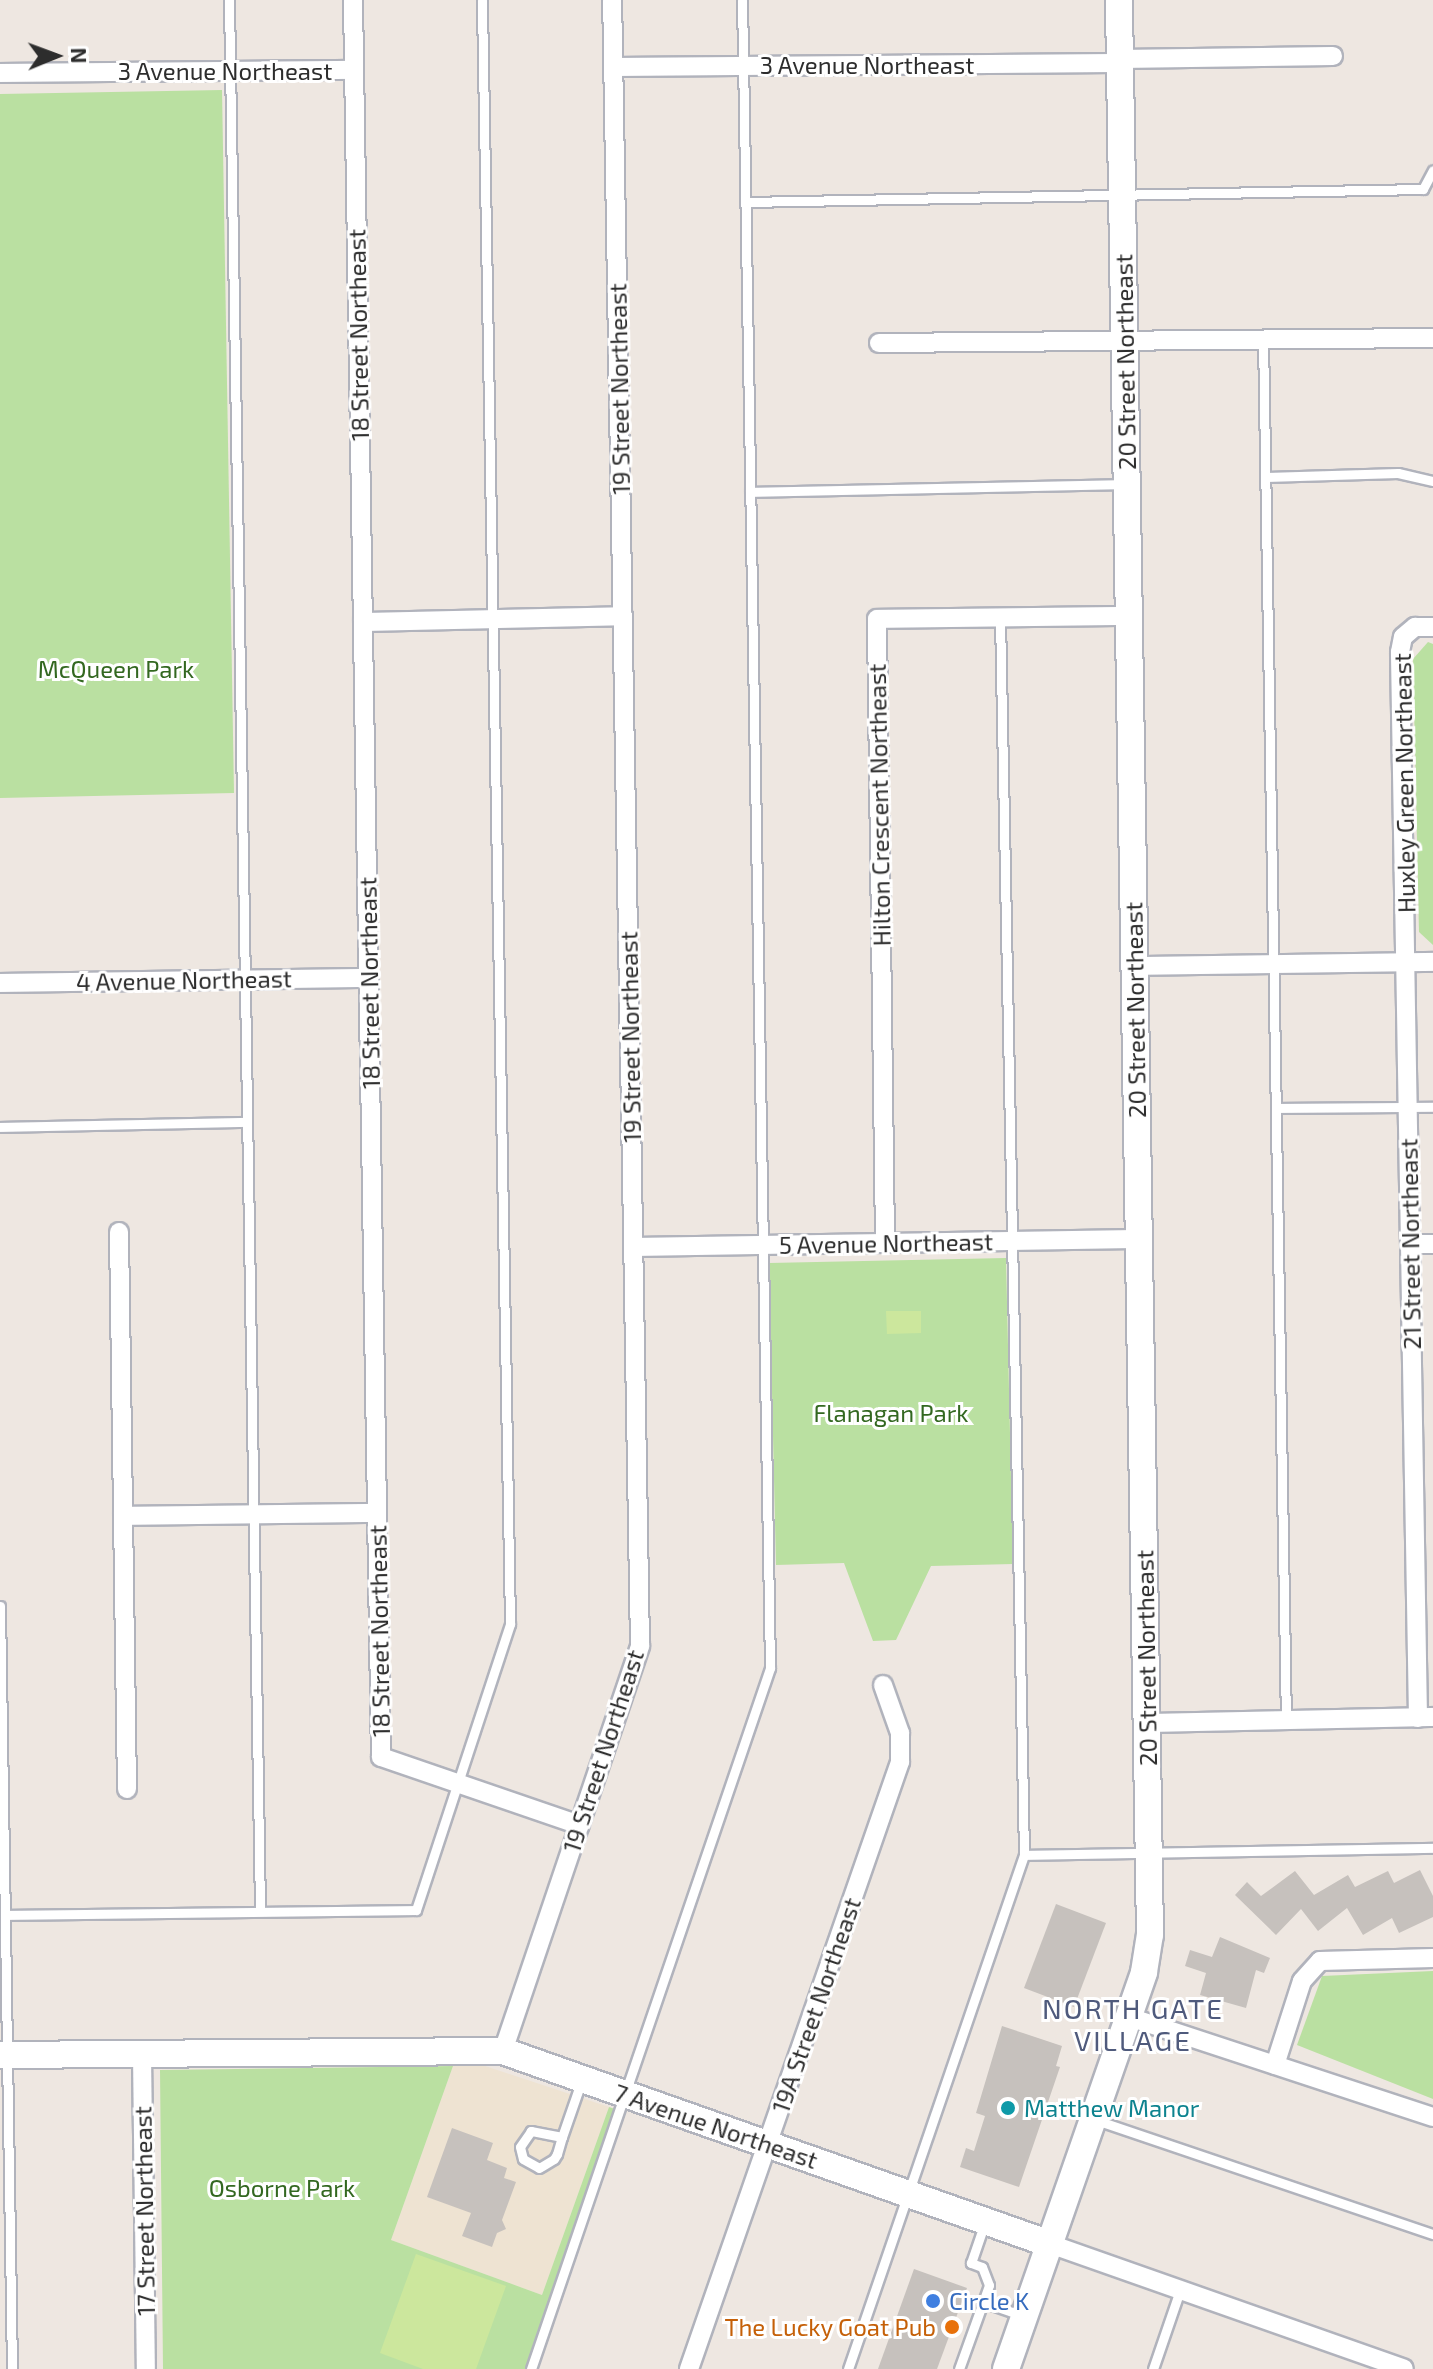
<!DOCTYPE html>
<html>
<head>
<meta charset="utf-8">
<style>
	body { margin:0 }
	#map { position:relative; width:1433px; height:2369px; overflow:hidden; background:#eee7e1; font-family:"Exo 2",sans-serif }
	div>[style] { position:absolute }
	.education>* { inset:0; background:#eee3d2 }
	.green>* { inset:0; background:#bae0a1 }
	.pitch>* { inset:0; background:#cce79d }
	.building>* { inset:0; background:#c6c1bd }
	.roads { filter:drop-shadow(2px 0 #b1b3bc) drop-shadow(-2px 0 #b1b3bc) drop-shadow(0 2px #b1b3bc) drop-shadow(0 -2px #b1b3bc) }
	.lane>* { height:9px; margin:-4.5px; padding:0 4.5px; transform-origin:4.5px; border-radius:4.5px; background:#fff }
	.street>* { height:18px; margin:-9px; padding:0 9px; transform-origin:9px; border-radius:9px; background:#fff }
	.secondary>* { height:26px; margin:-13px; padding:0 13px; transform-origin:13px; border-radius:13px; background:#fff }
	.dots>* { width:22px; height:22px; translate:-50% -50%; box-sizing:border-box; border:4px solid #fff; border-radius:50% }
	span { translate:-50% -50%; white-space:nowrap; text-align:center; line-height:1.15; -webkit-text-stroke:6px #fff; paint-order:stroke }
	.street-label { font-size:24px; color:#2d2d2d }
	.park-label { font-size:24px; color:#336820 }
	.culture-label { font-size:24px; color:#0d838f }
	.left { translate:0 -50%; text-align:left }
	.shop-label { font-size:24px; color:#366cbe }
	.food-label { font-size:24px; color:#c56008 }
	.right { translate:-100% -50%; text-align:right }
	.quarter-label { font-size:28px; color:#4f5a7c; letter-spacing:2px }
	.north { position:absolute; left:16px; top:16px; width:80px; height:80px; -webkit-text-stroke:6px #fff; paint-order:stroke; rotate:89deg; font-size:22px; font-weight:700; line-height:32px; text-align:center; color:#2d2d2d }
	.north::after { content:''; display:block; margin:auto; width:28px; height:36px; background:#2d2d2d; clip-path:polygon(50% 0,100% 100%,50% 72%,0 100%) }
</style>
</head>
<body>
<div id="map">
	<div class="education">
		<div style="clip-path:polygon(453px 2066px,485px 2066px,609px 2107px,542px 2295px,391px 2240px)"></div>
	</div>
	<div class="green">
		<div style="clip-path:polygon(222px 90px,234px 793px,0 798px,0 94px)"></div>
		<div style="clip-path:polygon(1428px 642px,1433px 644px,1433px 945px,1419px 932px,1413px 659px)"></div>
		<div style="clip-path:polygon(1006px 1258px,1013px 1564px,931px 1566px,896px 1640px,873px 1641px,844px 1563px,776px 1565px,769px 1263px)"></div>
		<div style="clip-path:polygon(1433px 1971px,1433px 2099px,1297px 2045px,1322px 1976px)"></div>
		<div style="clip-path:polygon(453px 2066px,391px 2240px,542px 2295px,609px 2107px,618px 2110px,525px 2369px,163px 2369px,160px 2070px)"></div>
	</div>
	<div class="pitch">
		<div style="clip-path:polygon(886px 1311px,921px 1311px,921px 1333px,887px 1334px)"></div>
		<div style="clip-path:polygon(416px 2254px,506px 2286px,476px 2369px,423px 2369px,380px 2353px)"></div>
	</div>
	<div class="building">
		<div style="clip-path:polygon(1420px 1870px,1433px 1896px,1433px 1917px,1399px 1933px,1392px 1918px,1363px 1935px,1347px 1908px,1318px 1931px,1301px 1909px,1276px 1935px,1235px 1895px,1247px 1882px,1261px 1896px,1295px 1871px,1314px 1895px,1348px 1875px,1355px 1887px,1388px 1871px,1394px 1883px)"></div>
		<div style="clip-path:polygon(1056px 1904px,1106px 1923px,1074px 2007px,1024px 1988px)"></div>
		<div style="clip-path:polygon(1220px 1937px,1270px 1958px,1264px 1973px,1256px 1970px,1246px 2008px,1200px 1995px,1206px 1973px,1185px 1966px,1190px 1950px,1212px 1957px)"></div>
		<div style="clip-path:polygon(1002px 2026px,1062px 2046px,1056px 2066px,1060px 2067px,1019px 2187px,960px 2167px,966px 2148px,974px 2151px,985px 2116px,976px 2113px)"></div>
		<div style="clip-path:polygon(452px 2128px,493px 2143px,487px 2160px,507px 2168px,504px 2178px,516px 2182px,502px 2220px,506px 2229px,497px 2233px,492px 2247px,462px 2236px,471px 2213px,427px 2197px)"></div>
		<div style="clip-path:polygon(914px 2269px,967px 2288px,937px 2369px,878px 2369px)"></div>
	</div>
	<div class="roads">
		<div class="lane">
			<div style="left:229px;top:0;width:1911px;rotate:89.07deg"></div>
			<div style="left:746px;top:202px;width:677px;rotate:-1.1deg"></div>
			<div style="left:1423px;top:189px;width:21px;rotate:-62deg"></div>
			<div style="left:1263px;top:337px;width:1383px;rotate:89.05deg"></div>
			<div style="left:1266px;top:477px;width:132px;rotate:-1.7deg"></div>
			<div style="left:1398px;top:473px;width:36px;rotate:13deg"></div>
			<div style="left:750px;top:492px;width:374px;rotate:-1.2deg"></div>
			<div style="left:1276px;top:1108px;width:157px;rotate:-0.4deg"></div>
			<div style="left:0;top:1127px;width:247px;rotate:-1.2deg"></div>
			<div style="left:0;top:1606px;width:763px;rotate:89.1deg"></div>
			<div style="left:1024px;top:1855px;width:409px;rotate:-1deg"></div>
			<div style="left:5px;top:1915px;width:411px;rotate:-0.7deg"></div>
			<div style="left:416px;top:1910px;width:301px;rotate:-71.8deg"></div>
			<div style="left:510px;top:1624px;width:1624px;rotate:-90.99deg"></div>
			<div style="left:1096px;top:2120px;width:356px;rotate:18.7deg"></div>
			<div style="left:562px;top:2137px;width:32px;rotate:-169deg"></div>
			<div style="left:531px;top:2131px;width:19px;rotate:125deg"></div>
			<div style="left:520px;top:2147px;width:12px;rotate:76deg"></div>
			<div style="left:523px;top:2159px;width:18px;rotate:29deg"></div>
			<div style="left:539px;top:2168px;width:17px;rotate:-31deg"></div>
			<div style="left:554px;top:2159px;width:6px;rotate:-59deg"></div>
			<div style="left:557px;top:2154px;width:18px;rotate:-74deg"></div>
			<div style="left:562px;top:2137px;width:58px;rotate:-70.9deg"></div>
			<div style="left:983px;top:2302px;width:40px;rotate:18.9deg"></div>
			<div style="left:531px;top:2369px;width:741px;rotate:-71.17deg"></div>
			<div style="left:770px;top:1668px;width:1668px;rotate:-90.96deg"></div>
			<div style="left:848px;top:2369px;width:543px;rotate:-71.1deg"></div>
			<div style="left:1024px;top:1855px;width:1238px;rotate:-91.11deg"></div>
			<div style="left:959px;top:2369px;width:89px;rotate:-70.3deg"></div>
			<div style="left:989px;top:2285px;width:19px;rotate:-111deg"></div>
			<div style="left:982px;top:2267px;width:12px;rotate:-160deg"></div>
			<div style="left:971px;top:2263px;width:40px;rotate:-71.1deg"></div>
			<div style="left:1153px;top:2369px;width:83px;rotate:-71.1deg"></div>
		</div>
		<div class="street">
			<div style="left:353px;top:0;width:1757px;rotate:89.09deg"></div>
			<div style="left:381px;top:1757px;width:210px;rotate:18.9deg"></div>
			<div style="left:1120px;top:59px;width:213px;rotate:-0.8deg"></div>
			<div style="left:613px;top:67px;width:507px;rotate:-0.45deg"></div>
			<div style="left:0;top:73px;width:354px;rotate:-0.5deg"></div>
			<div style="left:879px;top:343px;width:554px;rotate:-0.52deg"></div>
			<div style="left:363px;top:622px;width:260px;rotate:-1.3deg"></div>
			<div style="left:1135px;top:966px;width:298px;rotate:-0.8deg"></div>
			<div style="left:0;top:983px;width:369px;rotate:-0.8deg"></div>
			<div style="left:119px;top:1232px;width:557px;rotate:89.18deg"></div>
			<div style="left:885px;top:1242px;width:623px;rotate:-90.74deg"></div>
			<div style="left:877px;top:619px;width:252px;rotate:-0.7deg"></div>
			<div style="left:1410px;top:1244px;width:23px"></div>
			<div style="left:633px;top:1247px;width:506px;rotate:-0.91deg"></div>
			<div style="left:123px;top:1516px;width:254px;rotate:-0.7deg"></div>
			<div style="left:1418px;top:1718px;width:1066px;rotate:-90.97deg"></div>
			<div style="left:1400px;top:652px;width:15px;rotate:-79deg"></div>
			<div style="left:1403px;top:637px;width:16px;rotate:-40deg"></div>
			<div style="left:1415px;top:627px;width:18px"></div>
			<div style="left:1147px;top:1723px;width:286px;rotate:-1.2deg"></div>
			<div style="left:1129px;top:2017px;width:320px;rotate:18.2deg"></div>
			<div style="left:503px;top:2051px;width:428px;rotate:-71.3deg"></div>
			<div style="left:640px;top:1646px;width:1646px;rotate:-90.97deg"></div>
			<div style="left:142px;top:2054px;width:315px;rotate:89.3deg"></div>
			<div style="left:1275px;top:2065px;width:88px;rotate:-72.2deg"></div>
			<div style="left:1302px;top:1981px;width:27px;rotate:-48deg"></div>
			<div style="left:1320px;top:1961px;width:113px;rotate:-1.5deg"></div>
			<div style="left:1050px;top:2244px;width:375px;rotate:19.4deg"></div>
			<div style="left:689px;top:2369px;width:643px;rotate:-70.83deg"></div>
			<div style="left:900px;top:1762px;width:29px;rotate:-90deg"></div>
			<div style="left:900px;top:1733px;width:51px;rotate:-109.5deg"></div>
		</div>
		<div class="secondary">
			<div style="left:0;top:2055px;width:503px;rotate:-0.46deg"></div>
			<div style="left:503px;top:2051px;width:580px;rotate:19.43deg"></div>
			<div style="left:1006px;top:2369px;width:420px;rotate:-70.8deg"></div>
			<div style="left:1144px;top:1972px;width:37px;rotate:-81deg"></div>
			<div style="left:1150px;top:1935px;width:1935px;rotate:-90.92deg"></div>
		</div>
	</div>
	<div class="dots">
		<div style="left:1008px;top:2108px;background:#0f9aa8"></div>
		<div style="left:933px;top:2301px;background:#3f7fe0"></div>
		<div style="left:952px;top:2327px;background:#e8710a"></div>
	</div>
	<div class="street-label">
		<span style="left:867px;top:65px">3 Avenue Northeast</span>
		<span style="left:225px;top:71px">3 Avenue Northeast</span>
		<span style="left:358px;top:335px;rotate:-91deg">18 Street Northeast</span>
		<span style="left:1125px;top:362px;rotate:-91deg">20 Street Northeast</span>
		<span style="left:619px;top:389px;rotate:-91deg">19 Street Northeast</span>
		<span style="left:1404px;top:783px;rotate:-91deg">Huxley Green Northeast</span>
		<span style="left:879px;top:805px;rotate:-91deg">Hilton Crescent Northeast</span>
		<span style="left:184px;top:980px;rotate:-1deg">4 Avenue Northeast</span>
		<span style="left:369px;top:983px;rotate:-91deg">18 Street Northeast</span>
		<span style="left:1135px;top:1010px;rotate:-91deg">20 Street Northeast</span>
		<span style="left:630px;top:1037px;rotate:-91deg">19 Street Northeast</span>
		<span style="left:886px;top:1243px;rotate:-1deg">5 Avenue Northeast</span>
		<span style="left:1410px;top:1244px;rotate:-91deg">21 Street Northeast</span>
		<span style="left:379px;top:1631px;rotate:-91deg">18 Street Northeast</span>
		<span style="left:1146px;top:1658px;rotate:-91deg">20 Street Northeast</span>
		<span style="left:603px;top:1751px;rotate:-72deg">19 Street Northeast</span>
		<span style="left:816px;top:2005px;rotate:-71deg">19A Street Northeast</span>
		<span style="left:716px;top:2126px;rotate:19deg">7 Avenue Northeast</span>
		<span style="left:144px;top:2211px;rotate:-91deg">17 Street Northeast</span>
	</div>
	<div class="park-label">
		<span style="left:116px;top:669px">McQueen Park</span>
		<span style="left:891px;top:1413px">Flanagan Park</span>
		<span style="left:282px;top:2188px">Osborne Park</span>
	</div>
	<div class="culture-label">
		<span class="left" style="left:1024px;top:2108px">Matthew Manor</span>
	</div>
	<div class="shop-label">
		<span class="left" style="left:949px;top:2301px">Circle K</span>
	</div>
	<div class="food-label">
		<span class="right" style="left:936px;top:2327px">The Lucky Goat Pub</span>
	</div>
	<div class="quarter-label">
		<span style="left:1133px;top:2024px">NORTH GATE<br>VILLAGE</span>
	</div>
	<div class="north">N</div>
</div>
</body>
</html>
